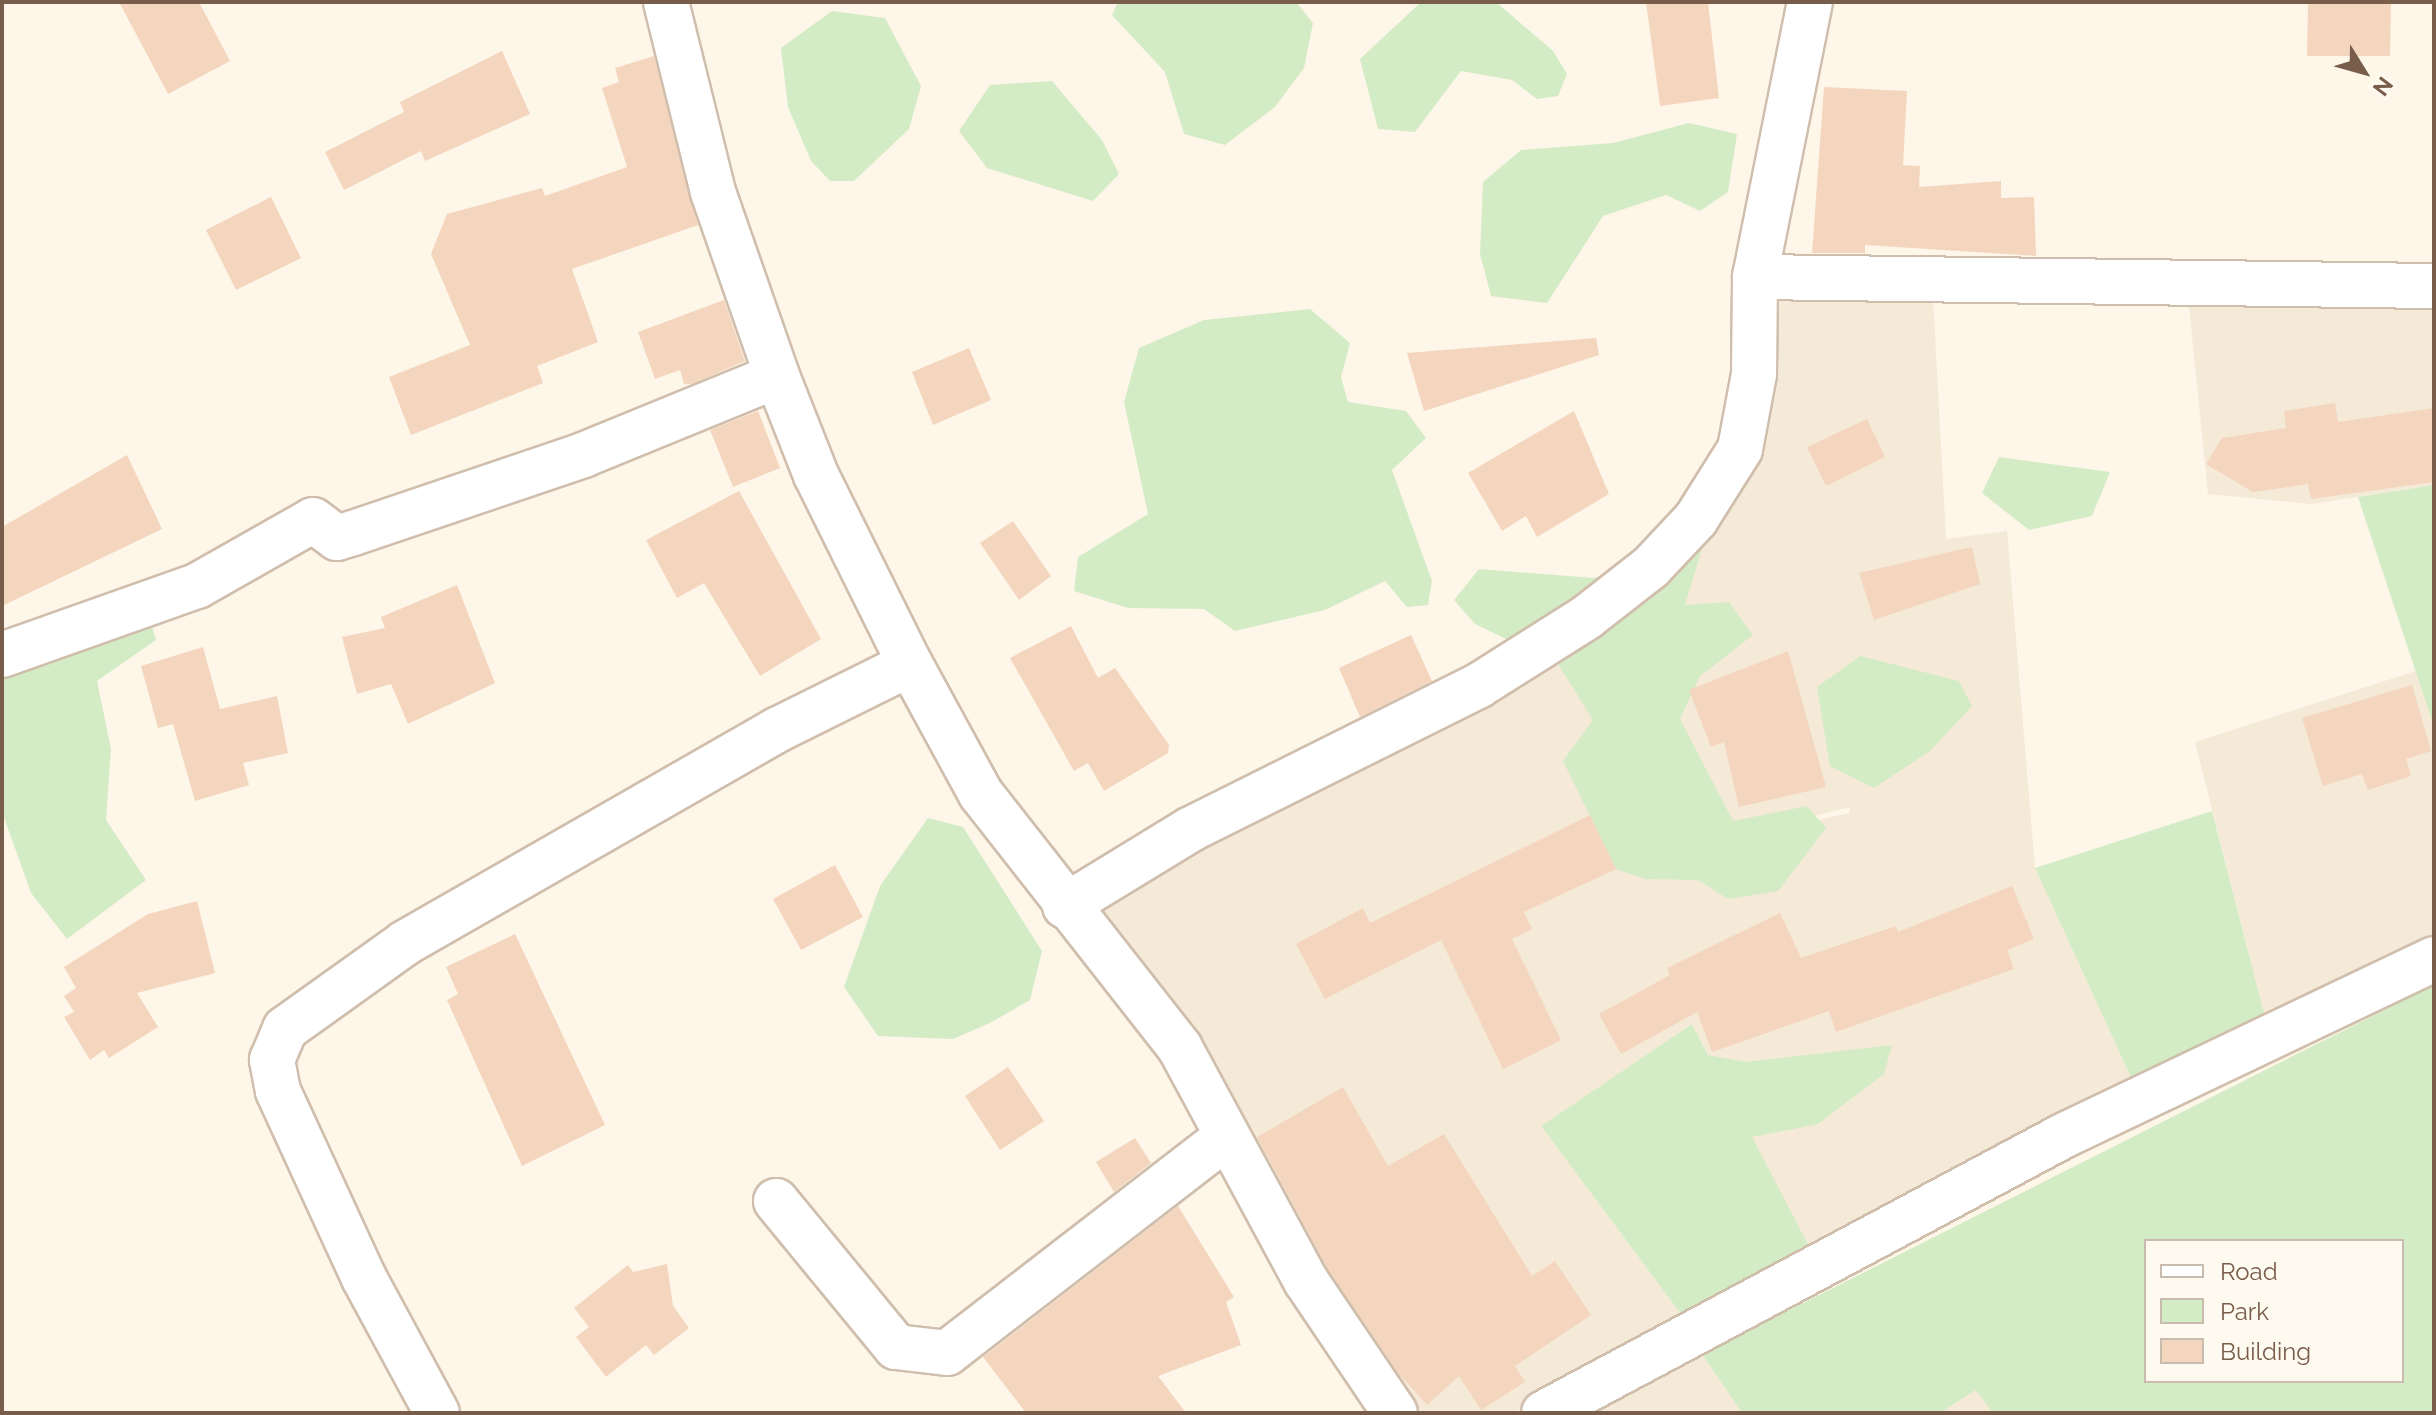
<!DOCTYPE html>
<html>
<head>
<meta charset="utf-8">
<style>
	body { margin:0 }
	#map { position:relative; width:2436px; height:1415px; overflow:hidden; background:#fdf6e9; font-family:Raleway,sans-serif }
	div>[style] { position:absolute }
	.residential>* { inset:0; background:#f5e9d7 }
	.green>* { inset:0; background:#d4ecc6 }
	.building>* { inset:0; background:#f4d6bf }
	.roads { filter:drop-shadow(2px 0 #d0bead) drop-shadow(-2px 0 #d0bead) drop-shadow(0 2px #d0bead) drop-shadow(0 -2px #d0bead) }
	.minor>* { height:44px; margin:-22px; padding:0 22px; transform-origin:22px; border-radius:22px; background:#fff }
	span { translate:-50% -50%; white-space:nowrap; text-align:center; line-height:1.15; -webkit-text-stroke:7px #fffaf0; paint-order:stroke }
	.frame { position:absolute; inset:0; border:4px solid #795d4b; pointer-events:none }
	.legend { position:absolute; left:2144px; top:1239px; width:260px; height:144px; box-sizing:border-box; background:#fffaf0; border:2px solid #c9bbae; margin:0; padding:10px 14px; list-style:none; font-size:24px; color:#795d4b }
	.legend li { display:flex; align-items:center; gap:16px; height:40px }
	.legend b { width:40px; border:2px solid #c9bbae }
	.north { position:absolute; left:2324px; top:32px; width:80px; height:80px; -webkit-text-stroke:6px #fffaf0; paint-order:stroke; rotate:127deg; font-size:22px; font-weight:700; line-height:32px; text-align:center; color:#795d4b }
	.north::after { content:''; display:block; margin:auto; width:28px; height:36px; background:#795d4b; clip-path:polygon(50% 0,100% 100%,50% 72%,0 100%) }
</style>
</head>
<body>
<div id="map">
	<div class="residential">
		<div style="clip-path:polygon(evenodd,1766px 294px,1933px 298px,1946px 539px,2007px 531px,2035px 868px,2134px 1084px,1809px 1246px,1692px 1024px,1541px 1126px,1681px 1314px,1512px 1413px,1414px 1413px,1090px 908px,1562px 644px,1696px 524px,1766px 294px,1850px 807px,1850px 813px,1692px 847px,1692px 846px,1850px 807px)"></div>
		<div style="clip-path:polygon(2188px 296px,2434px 297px,2434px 485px,2311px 504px,2208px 494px)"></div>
		<div style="clip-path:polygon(2416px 671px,2434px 727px,2434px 938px,2265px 1017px,2195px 742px)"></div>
		<div style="clip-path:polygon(1702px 1354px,1742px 1413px,1591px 1413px)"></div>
		<div style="clip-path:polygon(1977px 1389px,1993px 1413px,1941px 1413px)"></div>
	</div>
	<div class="green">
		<div style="clip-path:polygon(1118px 2px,1296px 2px,1313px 23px,1304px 68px,1275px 107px,1225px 145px,1184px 134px,1165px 72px,1112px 15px)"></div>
		<div style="clip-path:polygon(1421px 2px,1496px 2px,1553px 51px,1567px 74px,1558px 96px,1537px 99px,1512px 80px,1461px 71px,1415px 132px,1378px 129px,1360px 59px)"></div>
		<div style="clip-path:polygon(832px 11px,885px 18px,921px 86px,909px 129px,854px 181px,830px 181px,811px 161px,788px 107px,781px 48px)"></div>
		<div style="clip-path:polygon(1052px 81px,1102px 140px,1119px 174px,1093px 201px,987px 168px,959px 131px,990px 85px)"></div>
		<div style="clip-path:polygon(1689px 123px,1737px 134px,1728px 192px,1700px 211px,1666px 195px,1603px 216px,1547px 303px,1491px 296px,1480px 254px,1483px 182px,1521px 150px,1613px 143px)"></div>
		<div style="clip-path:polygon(1310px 309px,1350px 343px,1341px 377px,1348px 402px,1406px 411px,1426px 438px,1392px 470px,1432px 581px,1428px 605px,1407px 607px,1385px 581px,1325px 610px,1235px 631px,1204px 609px,1128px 608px,1074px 591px,1078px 557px,1148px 514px,1124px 402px,1139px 348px,1204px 320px)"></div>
		<div style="clip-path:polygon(1999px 457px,2110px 472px,2092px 516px,2029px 530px,1982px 493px)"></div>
		<div style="clip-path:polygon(2434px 485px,2434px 727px,2358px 497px)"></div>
		<div style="clip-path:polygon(1702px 549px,1685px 605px,1729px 602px,1753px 635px,1700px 676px,1680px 719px,1733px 821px,1807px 806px,1826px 828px,1778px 891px,1728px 899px,1698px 880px,1645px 879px,1616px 869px,1563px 761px,1593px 720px,1558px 664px,1475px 624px,1454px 600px,1479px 569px,1594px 578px)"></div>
		<div style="clip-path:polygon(147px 609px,156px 640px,97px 681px,111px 749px,106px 820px,146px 880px,67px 939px,31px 893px,2px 812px,2px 657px)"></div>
		<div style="clip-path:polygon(1860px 656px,1959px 681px,1972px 706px,1930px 751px,1874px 788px,1830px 766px,1817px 687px)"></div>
		<div style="clip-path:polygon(2212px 811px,2265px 1017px,2134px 1084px,2035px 868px)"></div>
		<div style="clip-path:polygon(928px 818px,963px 827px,1042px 951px,1030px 1000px,990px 1023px,953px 1039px,878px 1036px,844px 987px,880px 886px)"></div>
		<div style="clip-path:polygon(evenodd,2434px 985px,2434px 1413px,1993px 1413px,1976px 1390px,1940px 1413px,1742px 1413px,1702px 1354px,2434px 985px,2146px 1241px,2402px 1241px,2402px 1381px,2146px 1381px,2146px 1241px)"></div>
		<div style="clip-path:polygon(1692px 1024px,1708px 1055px,1746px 1062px,1892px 1045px,1884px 1074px,1818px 1124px,1752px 1137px,1809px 1246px,1681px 1314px,1541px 1126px)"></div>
	</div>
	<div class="building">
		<div style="clip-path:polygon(119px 2px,199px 2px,230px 61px,168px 94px)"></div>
		<div style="clip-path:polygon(1646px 2px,1708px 2px,1719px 98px,1660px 106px)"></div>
		<div style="clip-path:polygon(2308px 2px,2391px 2px,2390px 56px,2307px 56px)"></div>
		<div style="clip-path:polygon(502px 51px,530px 114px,425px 161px,421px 151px,344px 190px,325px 152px,404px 112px,400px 102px)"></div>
		<div style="clip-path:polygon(654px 56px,698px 225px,572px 269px,598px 342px,537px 366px,543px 383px,411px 435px,389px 377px,470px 345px,431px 254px,447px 214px,542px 188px,545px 196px,627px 167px,602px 88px,619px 82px,615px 68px)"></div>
		<div style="clip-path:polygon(1824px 87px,1907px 91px,1903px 165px,1920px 166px,1919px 187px,2001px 181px,2001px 198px,2034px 197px,2036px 256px,1865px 245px,1865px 253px,1812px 253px)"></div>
		<div style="clip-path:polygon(271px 197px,301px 258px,236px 290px,206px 230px)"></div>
		<div style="clip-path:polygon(724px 300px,745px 361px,692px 384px,684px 384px,680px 370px,655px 379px,638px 332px)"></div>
		<div style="clip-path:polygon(1596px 338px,1599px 355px,1424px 411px,1407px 353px)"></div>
		<div style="clip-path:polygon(969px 348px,991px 400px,933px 425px,912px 372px)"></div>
		<div style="clip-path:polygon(2335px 403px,2338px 422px,2434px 408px,2434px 482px,2311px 499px,2308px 484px,2253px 492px,2206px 464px,2222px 438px,2286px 428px,2284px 411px)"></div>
		<div style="clip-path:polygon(758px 411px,780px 468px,733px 487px,710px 430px)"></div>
		<div style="clip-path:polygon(1574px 411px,1609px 494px,1537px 537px,1526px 516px,1502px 531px,1468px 473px)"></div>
		<div style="clip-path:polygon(1867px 419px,1885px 457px,1826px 486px,1807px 447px)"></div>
		<div style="clip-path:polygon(127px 455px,162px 529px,2px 606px,2px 527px)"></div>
		<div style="clip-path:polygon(739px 491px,821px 639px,760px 676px,704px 583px,677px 598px,646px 540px)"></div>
		<div style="clip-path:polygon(1013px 521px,1051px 576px,1019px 600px,980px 543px)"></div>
		<div style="clip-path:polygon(1972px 547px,1980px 584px,1874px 620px,1859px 573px)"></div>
		<div style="clip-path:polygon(457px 585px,495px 683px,408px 724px,391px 684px,357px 694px,342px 637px,385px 628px,381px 617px)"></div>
		<div style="clip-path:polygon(1071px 626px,1098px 678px,1115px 668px,1169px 745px,1168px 753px,1104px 791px,1088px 763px,1074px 771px,1010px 658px)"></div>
		<div style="clip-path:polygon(1411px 635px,1432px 681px,1360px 717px,1339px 668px)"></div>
		<div style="clip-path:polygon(203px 647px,220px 709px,277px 696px,288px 753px,243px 763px,249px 785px,195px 801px,173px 724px,158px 728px,141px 666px)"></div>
		<div style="clip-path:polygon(1788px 651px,1826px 787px,1739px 807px,1724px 742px,1711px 747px,1689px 690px)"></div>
		<div style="clip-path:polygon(2412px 685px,2431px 751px,2406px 759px,2411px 776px,2368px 790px,2362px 774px,2323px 786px,2302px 718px)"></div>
		<div style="clip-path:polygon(1590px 815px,1616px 869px,1524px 912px,1532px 929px,1512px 939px,1561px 1040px,1503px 1069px,1441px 940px,1325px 999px,1296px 944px,1363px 908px,1370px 923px)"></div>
		<div style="clip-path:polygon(835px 865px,863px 917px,801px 950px,773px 899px)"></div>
		<div style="clip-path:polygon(2012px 886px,2034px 939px,2007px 950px,2014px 969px,1836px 1032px,1829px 1011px,1712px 1052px,1697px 1012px,1621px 1054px,1599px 1014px,1670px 975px,1667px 968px,1780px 913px,1801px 958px,1896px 926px,1898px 932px)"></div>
		<div style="clip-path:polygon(197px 901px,215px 973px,137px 993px,158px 1027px,109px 1058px,104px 1050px,90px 1060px,64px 1017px,74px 1012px,64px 996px,76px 988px,64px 967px,148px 914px)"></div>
		<div style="clip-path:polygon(515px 934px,605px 1125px,522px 1166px,447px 1000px,458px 994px,446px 967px)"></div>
		<div style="clip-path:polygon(1008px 1067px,1044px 1121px,1000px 1150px,965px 1096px)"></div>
		<div style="clip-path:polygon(1343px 1087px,1388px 1166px,1444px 1134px,1532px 1276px,1555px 1261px,1591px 1315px,1515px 1366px,1525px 1382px,1481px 1410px,1459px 1376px,1427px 1405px,1398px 1373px,1327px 1268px,1257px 1137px)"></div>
		<div style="clip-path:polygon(1135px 1138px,1151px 1163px,1114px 1192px,1096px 1162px)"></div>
		<div style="clip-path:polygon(1178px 1206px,1234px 1297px,1226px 1302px,1241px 1345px,1158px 1376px,1186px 1413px,1026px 1413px,983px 1357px)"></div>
		<div style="clip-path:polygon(667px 1264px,673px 1306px,689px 1328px,654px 1355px,646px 1345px,606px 1377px,576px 1337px,589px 1327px,574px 1308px,628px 1265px,633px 1272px)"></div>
	</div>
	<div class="roads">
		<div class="minor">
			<div style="left:666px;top:2px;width:196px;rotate:76.1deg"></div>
			<div style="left:713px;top:192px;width:195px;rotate:70.8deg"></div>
			<div style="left:777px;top:376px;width:106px;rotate:68.5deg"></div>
			<div style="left:816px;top:475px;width:211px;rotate:63.6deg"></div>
			<div style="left:910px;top:664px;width:148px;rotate:61.4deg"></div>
			<div style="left:981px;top:794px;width:323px;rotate:51.9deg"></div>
			<div style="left:1180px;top:1048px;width:265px;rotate:61.6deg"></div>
			<div style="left:1306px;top:1281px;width:159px;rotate:56deg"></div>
			<div style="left:1755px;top:277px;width:679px;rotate:0.76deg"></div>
			<div style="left:2px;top:655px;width:207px;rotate:-19.5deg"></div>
			<div style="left:197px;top:586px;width:133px;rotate:-29.6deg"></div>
			<div style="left:313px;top:520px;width:30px;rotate:37deg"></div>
			<div style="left:337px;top:538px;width:17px;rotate:-17deg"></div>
			<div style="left:353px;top:533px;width:243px;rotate:-18.7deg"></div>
			<div style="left:583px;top:455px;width:209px;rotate:-22.2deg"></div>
			<div style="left:1065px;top:906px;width:148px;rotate:-31.4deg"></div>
			<div style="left:1191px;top:829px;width:321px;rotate:-26.5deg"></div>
			<div style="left:1478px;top:686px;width:129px;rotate:-32.3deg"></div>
			<div style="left:1587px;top:617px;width:81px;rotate:-38deg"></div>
			<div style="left:1651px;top:567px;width:66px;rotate:-46.8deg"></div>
			<div style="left:1696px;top:519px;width:83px;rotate:-57.8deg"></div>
			<div style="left:1740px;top:449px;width:76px;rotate:-79.4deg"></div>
			<div style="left:1754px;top:374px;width:97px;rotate:-89.4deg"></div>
			<div style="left:1755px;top:277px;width:280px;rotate:-78.7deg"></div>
			<div style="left:776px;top:1201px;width:189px;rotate:50.6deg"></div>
			<div style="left:896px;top:1347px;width:51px;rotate:6.7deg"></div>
			<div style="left:947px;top:1353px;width:353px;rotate:-37.7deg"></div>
			<div style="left:437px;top:1413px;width:153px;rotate:-118.4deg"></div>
			<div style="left:364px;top:1278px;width:206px;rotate:-114.7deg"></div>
			<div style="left:278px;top:1091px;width:32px;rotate:-101deg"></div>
			<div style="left:272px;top:1060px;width:34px;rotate:-67deg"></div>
			<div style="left:285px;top:1029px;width:148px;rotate:-35.6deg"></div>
			<div style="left:405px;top:943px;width:429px;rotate:-29.8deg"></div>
			<div style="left:777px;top:730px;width:148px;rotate:-26.4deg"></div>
			<div style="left:1544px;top:1413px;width:588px;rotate:-28.09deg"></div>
			<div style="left:2063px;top:1136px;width:411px;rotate:-25.5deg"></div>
		</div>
	</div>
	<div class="frame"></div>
	<ul class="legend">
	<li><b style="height:10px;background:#fff"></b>Road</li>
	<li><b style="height:22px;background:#d4ecc6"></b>Park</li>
	<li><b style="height:22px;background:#f4d6bf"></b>Building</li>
	</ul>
	<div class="north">N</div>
</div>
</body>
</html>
